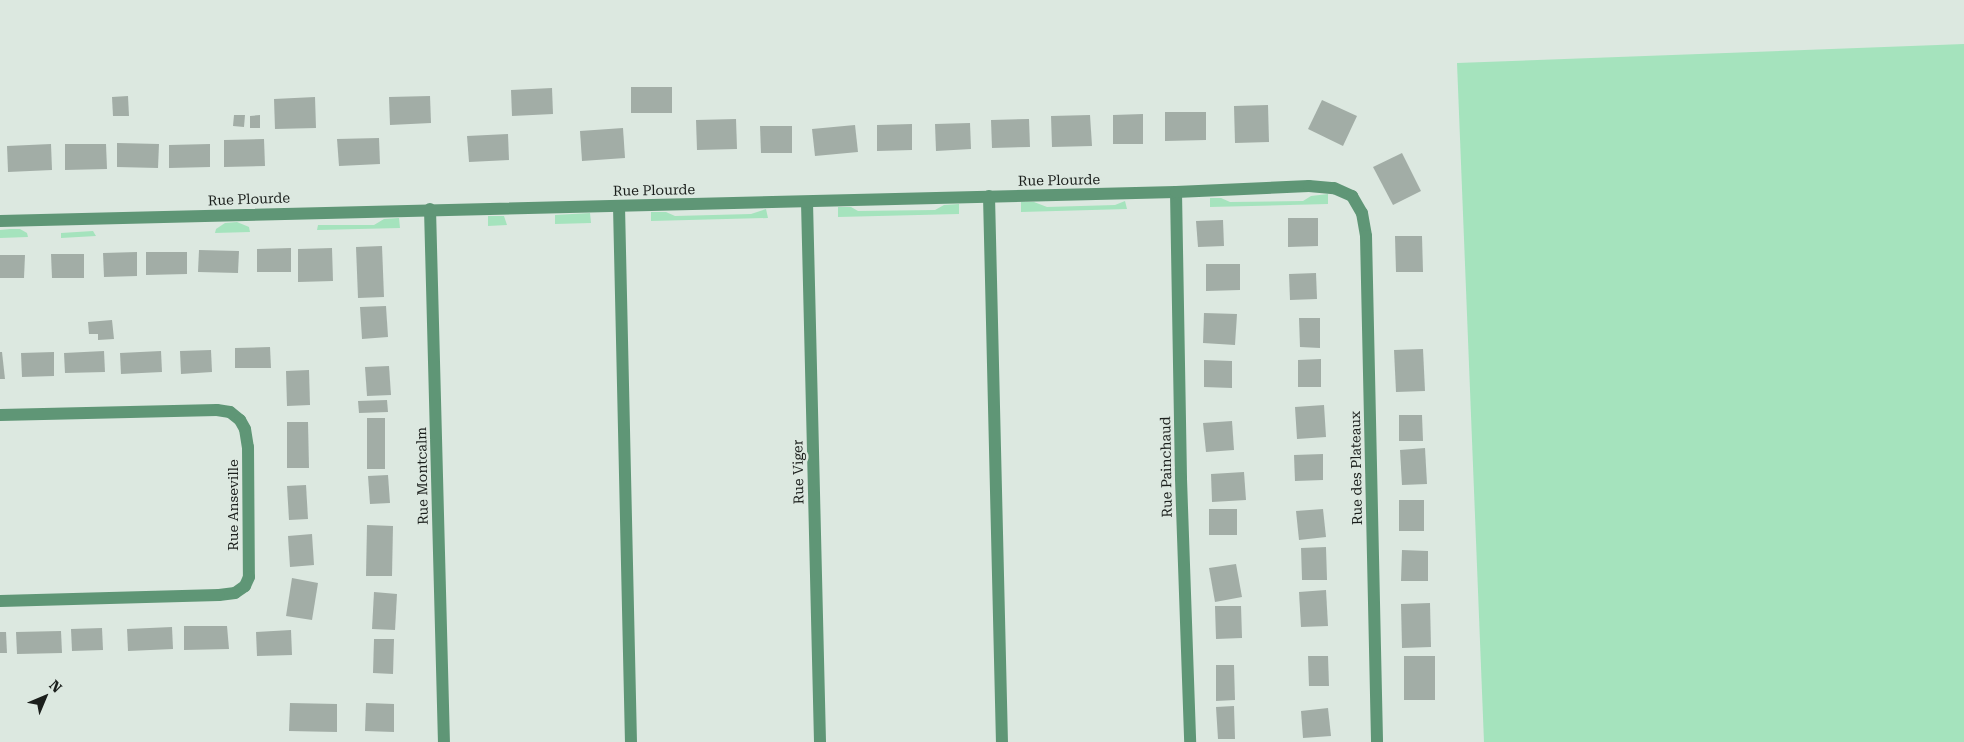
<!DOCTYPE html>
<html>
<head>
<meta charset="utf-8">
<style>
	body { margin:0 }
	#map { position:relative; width:1964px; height:742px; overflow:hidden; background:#dce8e0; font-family:"Roboto Serif",serif }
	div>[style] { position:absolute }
	.green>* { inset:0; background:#a5e3bd }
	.building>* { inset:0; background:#a2ada6 }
	.street>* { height:12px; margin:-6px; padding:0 6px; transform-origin:6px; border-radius:6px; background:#5f9676 }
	span { translate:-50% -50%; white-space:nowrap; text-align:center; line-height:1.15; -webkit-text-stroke:5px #dce8e0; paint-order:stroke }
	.street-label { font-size:14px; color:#1b1f1c }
	.north { position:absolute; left:20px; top:672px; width:50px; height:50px; -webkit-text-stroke:4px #dce8e0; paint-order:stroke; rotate:45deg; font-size:14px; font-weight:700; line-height:20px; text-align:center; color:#1b1f1c }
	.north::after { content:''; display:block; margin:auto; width:18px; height:22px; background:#1b1f1c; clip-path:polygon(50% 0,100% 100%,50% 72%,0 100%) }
</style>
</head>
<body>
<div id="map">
	<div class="green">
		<div style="clip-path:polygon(1964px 44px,1964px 742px,1484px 742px,1457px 63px)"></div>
		<div style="clip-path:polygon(1328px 194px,1328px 204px,1210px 207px,1210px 198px,1221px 198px,1230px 202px,1303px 201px,1311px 196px)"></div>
		<div style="clip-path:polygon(1125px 201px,1127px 209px,1021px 212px,1021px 202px,1034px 202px,1047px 207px,1115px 205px)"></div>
		<div style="clip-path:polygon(959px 204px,959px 214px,838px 217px,838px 207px,851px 207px,858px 211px,935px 210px,944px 205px)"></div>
		<div style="clip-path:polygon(766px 209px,768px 218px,651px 221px,651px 212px,666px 212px,675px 216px,751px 214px)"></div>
		<div style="clip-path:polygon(590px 213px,591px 223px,555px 224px,555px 215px)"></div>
		<div style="clip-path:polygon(488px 216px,504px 216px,507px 225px,488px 226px)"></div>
		<div style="clip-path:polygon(399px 218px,400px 228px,317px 230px,318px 225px,374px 225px,384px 219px)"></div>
		<div style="clip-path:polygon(237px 222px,249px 227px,250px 232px,215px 233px,216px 229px,225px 223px)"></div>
		<div style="clip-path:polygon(10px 229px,20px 229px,27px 233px,28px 237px,0 238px,0 230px)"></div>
		<div style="clip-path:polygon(93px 231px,96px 236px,61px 238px,61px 233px)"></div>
	</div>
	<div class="building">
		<div style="clip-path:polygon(631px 87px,672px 87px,672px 113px,631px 113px)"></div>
		<div style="clip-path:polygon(552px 88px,553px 114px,512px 116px,511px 90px)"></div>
		<div style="clip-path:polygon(128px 96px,129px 116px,113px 116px,112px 97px)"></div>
		<div style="clip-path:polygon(430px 96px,431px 123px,390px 125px,389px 97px)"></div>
		<div style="clip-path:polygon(315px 97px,316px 128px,275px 129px,274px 99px)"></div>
		<div style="clip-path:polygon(1322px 100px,1357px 116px,1343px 146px,1308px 129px)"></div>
		<div style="clip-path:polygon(1268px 105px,1269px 142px,1235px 143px,1234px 106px)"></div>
		<div style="clip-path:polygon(1165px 112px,1206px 112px,1206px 140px,1165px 141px)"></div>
		<div style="clip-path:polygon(1143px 114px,1143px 144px,1113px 144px,1113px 115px)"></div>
		<div style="clip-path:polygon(234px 115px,245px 115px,244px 127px,233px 126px)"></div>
		<div style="clip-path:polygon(260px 115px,260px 128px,250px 128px,250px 116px)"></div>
		<div style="clip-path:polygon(1090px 115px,1092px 146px,1052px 147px,1051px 116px)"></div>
		<div style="clip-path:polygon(736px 119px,737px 149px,697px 150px,696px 120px)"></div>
		<div style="clip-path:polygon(1029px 119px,1030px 147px,992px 148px,991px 120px)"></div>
		<div style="clip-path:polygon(970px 123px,971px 149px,936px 151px,935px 124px)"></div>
		<div style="clip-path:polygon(912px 124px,912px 150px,877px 151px,877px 125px)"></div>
		<div style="clip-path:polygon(855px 125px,858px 152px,815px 156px,812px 129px)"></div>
		<div style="clip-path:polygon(760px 126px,792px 126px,792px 153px,761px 153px)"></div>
		<div style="clip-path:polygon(623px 128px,625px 158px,582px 161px,580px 131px)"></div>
		<div style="clip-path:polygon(508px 134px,509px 160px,469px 162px,467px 136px)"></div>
		<div style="clip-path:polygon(379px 138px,380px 164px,339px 166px,337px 139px)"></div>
		<div style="clip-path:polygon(264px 139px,265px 166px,224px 167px,224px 140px)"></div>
		<div style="clip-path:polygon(117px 143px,159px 144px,158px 168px,117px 167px)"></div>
		<div style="clip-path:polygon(51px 144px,52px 170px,8px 172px,7px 146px)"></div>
		<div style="clip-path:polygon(65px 144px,106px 144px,107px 169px,65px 170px)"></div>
		<div style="clip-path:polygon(210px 144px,210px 167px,169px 168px,169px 145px)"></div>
		<div style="clip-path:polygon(1402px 153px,1421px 191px,1393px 205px,1373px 167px)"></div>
		<div style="clip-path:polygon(1288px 218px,1318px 218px,1318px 246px,1288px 247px)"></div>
		<div style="clip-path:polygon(1223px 220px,1224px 246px,1198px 247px,1196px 221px)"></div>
		<div style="clip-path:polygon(1395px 236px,1422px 236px,1423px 272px,1396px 272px)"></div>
		<div style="clip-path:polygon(382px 246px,384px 297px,358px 298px,356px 247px)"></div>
		<div style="clip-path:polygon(291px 248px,291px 272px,257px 272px,257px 249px)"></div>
		<div style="clip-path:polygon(332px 248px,333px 281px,298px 282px,298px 249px)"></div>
		<div style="clip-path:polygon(199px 250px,239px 251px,238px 273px,198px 272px)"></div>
		<div style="clip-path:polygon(137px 252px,137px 276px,104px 277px,103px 253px)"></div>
		<div style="clip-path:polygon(146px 252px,187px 252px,187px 274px,146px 275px)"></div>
		<div style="clip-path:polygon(51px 254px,84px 254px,84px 278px,52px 278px)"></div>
		<div style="clip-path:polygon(0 255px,25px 255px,24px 278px,0 278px)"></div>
		<div style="clip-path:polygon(1206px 264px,1240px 264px,1240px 290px,1206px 291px)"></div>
		<div style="clip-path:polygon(1316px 273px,1317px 299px,1290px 300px,1289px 274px)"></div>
		<div style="clip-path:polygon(386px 306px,388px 337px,362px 339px,360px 307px)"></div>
		<div style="clip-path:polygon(1204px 313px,1237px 314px,1235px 345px,1203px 343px)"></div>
		<div style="clip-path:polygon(1299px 318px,1320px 318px,1320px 348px,1300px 347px)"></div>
		<div style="clip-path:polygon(112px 320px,114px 339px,98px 340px,98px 334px,89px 334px,88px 322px)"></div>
		<div style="clip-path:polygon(270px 347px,271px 368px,235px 368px,235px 348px)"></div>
		<div style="clip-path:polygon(1423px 349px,1425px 391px,1396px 392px,1394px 350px)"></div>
		<div style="clip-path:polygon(211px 350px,212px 372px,181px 374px,180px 351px)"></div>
		<div style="clip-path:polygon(104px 351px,105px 372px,65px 373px,64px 353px)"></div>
		<div style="clip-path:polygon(161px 351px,162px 372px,121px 374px,120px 353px)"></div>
		<div style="clip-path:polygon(0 352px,2px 352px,5px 379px,0 379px)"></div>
		<div style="clip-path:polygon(54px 352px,54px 376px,22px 377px,21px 353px)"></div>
		<div style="clip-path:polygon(1321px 359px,1321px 387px,1298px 387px,1298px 360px)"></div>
		<div style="clip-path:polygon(1204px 360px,1232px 361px,1232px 388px,1204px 387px)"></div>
		<div style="clip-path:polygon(389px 366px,391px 395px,367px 396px,365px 367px)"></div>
		<div style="clip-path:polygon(309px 370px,310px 405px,287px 406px,286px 371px)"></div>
		<div style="clip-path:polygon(387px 400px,388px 412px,359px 413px,358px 401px)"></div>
		<div style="clip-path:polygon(1324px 405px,1326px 437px,1297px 439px,1295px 407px)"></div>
		<div style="clip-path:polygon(1399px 415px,1422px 415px,1423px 441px,1399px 441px)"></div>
		<div style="clip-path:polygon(367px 418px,385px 418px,385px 469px,367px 469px)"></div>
		<div style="clip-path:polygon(1232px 421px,1234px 450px,1206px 452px,1203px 423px)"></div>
		<div style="clip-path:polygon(287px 422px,308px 422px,309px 468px,287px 468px)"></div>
		<div style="clip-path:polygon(1425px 448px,1427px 484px,1402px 485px,1400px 450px)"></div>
		<div style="clip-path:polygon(1323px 454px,1323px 480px,1295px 481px,1294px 455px)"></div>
		<div style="clip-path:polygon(1244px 472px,1246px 500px,1212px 502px,1211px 474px)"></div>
		<div style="clip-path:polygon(388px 475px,390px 503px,370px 504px,368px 476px)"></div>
		<div style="clip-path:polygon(306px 485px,308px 519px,289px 520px,287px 486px)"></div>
		<div style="clip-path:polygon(1399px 500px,1424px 500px,1424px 531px,1399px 531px)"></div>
		<div style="clip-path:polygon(1209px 509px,1237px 509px,1237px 535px,1209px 535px)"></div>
		<div style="clip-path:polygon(1323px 509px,1326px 537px,1299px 540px,1296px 511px)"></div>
		<div style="clip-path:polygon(367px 525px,393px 526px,392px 576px,366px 576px)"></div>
		<div style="clip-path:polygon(312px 534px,314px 565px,290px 567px,288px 536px)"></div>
		<div style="clip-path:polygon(1326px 547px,1327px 580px,1302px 580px,1301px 548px)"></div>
		<div style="clip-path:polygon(1402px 550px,1428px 551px,1428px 581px,1401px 581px)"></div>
		<div style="clip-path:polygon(1236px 564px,1242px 597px,1215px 602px,1209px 568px)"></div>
		<div style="clip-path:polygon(292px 578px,318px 583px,312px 620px,286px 616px)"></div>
		<div style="clip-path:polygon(1326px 590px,1328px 626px,1301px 627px,1299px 592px)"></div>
		<div style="clip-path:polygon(374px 592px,397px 594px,395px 630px,372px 629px)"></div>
		<div style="clip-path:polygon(1430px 603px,1431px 647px,1402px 648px,1401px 604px)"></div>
		<div style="clip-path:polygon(1215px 606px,1241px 606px,1242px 638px,1216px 639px)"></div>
		<div style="clip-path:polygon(184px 626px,227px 626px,229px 649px,184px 650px)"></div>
		<div style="clip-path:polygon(172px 627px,173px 649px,128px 651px,127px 629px)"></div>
		<div style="clip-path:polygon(102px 628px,103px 650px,72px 651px,71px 629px)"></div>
		<div style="clip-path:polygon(291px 630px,292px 655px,257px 656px,256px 632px)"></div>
		<div style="clip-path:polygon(61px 631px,62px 653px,17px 654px,16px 632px)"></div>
		<div style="clip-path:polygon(0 632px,6px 632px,7px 653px,0 653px)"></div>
		<div style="clip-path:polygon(374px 639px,394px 639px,393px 674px,373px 673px)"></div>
		<div style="clip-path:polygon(1308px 656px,1328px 656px,1329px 686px,1309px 686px)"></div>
		<div style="clip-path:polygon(1404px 656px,1435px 656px,1435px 700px,1404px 700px)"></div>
		<div style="clip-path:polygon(1216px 665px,1234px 665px,1235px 700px,1216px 701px)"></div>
		<div style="clip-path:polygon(290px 703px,337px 704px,337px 732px,289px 731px)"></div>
		<div style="clip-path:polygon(366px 703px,394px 704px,394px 732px,365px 731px)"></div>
		<div style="clip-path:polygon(1234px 706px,1235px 739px,1218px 739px,1216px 707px)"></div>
		<div style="clip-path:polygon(1328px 708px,1331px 736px,1303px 738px,1301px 711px)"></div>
	</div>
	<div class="street">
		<div style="left:1176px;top:192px;width:287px;rotate:89deg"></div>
		<div style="left:1181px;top:479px;width:263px;rotate:88deg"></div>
		<div style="left:989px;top:196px;width:546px;rotate:88.64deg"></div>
		<div style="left:807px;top:202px;width:540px;rotate:88.62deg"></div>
		<div style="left:619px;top:206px;width:536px;rotate:88.72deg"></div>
		<div style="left:430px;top:209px;width:533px;rotate:88.5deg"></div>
		<div style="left:0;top:221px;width:1176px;rotate:-1.41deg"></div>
		<div style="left:1176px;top:192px;width:133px;rotate:-2.6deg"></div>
		<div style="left:1309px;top:186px;width:25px;rotate:5deg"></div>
		<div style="left:1334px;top:188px;width:20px;rotate:24deg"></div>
		<div style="left:1352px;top:196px;width:20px;rotate:60deg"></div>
		<div style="left:1362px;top:213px;width:23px;rotate:80deg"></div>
		<div style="left:1366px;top:236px;width:506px;rotate:88.75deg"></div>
		<div style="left:0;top:415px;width:217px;rotate:-1.3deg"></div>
		<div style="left:217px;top:410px;width:13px;rotate:9deg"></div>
		<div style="left:230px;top:412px;width:13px;rotate:39deg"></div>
		<div style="left:240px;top:420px;width:10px;rotate:61deg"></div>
		<div style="left:245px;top:429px;width:18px;rotate:81deg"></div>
		<div style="left:248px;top:447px;width:130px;rotate:89.6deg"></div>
		<div style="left:249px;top:577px;width:10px;rotate:114deg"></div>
		<div style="left:245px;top:586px;width:12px;rotate:145deg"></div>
		<div style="left:235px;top:593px;width:16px;rotate:173deg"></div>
		<div style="left:219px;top:595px;width:219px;rotate:178.4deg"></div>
	</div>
	<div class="street-label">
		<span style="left:1059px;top:180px;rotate:-1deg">Rue Plourde</span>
		<span style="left:654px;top:190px;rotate:-1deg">Rue Plourde</span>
		<span style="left:249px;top:199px;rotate:-2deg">Rue Plourde</span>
		<span style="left:1166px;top:467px;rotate:-91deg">Rue Painchaud</span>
		<span style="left:1356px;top:468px;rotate:-91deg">Rue des Plateaux</span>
		<span style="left:798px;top:472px;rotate:-91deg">Rue Viger</span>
		<span style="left:422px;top:476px;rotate:-91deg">Rue Montcalm</span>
		<span style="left:233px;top:505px;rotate:-90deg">Rue Anseville</span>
	</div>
	<div class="north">N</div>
</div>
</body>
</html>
